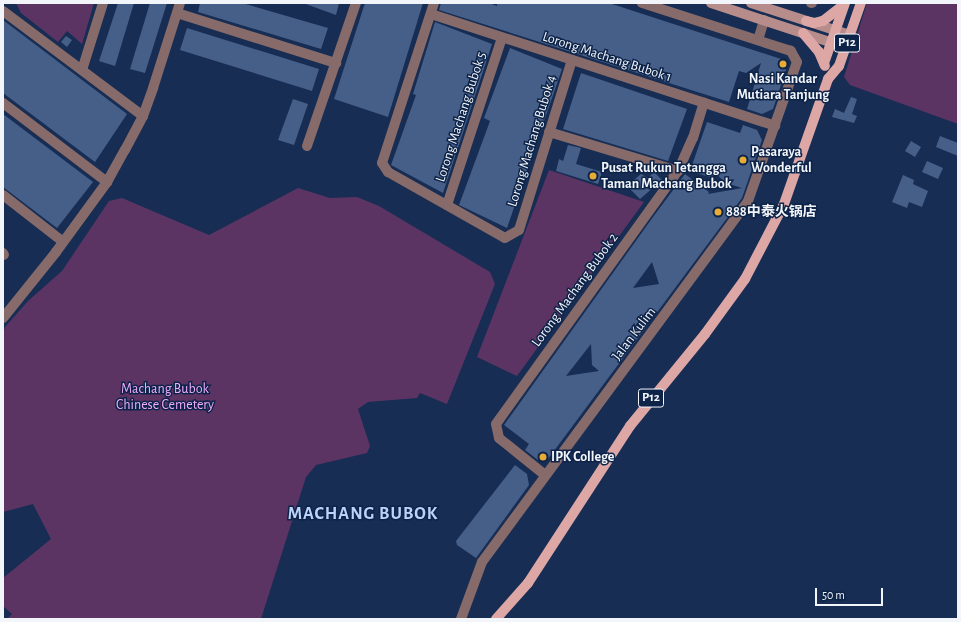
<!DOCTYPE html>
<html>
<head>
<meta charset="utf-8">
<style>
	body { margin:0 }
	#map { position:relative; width:961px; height:622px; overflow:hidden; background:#172d53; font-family:"Alegreya Sans","Noto Sans SC",sans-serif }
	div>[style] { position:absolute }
	.green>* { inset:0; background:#5c3464 }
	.building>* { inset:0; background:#465f89 }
	.street>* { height:10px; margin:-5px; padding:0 5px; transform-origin:5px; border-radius:5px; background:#866b6a }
	.secondary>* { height:10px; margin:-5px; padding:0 5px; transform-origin:5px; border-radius:5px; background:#b78d8c }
	.primary>* { height:10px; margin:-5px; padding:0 5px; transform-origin:5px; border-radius:5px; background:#dda7a6 }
	.dots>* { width:11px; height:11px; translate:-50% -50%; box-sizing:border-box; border:2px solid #0d2348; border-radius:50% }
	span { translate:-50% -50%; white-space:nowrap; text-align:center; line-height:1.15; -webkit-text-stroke:3px #0d2348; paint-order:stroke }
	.shield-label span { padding:1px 3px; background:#0d2348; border:1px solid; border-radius:3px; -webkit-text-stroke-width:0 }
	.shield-label { font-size:13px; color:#f2f5fa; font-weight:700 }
	.street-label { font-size:14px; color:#f2f5fa }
	.poi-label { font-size:14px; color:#f2f5fa; font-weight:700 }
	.left { translate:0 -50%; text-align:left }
	.park-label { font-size:14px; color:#f0adfe }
	.district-label { font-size:18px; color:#bbd2f9; font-weight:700; letter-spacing:1px }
	.frame { position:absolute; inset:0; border:4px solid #f2f5fa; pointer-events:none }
	.scale { position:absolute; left:815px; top:588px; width:68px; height:18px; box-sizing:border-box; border:2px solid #f2f5fa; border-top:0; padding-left:5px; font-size:12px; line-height:14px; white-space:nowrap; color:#f2f5fa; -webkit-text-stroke:3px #0d2348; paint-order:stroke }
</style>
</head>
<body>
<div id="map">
	<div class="green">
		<div style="clip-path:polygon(16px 3px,94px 3px,82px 44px,67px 31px,58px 42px,21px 13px)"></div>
		<div style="clip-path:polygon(867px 3px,958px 3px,958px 124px,850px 85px,844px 77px)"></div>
		<div style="clip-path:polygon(549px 170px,644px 202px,517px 376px,477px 357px)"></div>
		<div style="clip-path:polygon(298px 188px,330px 198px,357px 197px,379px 206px,490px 272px,495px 284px,447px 404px,420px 393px,417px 398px,368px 402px,358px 409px,370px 446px,367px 453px,316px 465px,306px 477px,261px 619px,7px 619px,12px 614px,3px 606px,3px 578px,51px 539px,33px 504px,3px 512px,3px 333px,5px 327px,28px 301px,62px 271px,109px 201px,122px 198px,209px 235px)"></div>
	</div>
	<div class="building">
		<div style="clip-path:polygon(118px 3px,134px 3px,115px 66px,99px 61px)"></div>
		<div style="clip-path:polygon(150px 3px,167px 3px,145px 73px,130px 69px)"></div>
		<div style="clip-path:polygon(200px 3px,242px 3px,328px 28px,321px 49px,198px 12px)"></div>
		<div style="clip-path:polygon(303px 3px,339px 3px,336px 15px)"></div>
		<div style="clip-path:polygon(365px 3px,423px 3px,388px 117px,334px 99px)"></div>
		<div style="clip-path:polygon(441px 3px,489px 3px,497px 6px,497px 3px,609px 3px,781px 59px,786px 70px,773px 109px,762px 114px,747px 109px,761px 63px,746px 73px,739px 71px,729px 102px,439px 10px)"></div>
		<div style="clip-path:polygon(3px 20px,127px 114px,95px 162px,3px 93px)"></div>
		<div style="clip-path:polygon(435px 22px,492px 44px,443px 193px,391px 165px,416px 95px,413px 94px)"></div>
		<div style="clip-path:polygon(187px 28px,319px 69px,312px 91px,180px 50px)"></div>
		<div style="clip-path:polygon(66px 36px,72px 40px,67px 47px,61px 42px)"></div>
		<div style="clip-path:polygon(510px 48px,562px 69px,507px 228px,459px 205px,490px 121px,484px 118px)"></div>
		<div style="clip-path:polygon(581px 73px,687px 109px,668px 161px,563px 129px)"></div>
		<div style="clip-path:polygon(851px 97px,857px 99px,852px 114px,857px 116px,854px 123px,832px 117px,835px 109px,844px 113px)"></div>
		<div style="clip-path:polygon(293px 99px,308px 104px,294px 145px,278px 140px)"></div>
		<div style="clip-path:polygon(3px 114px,93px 182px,57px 228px,3px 187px)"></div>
		<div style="clip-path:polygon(evenodd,707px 122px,740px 133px,743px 125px,757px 130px,762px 140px,742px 198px,548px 459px,538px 460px,525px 450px,529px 444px,504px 425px,653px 217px,685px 174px,709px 192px,708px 194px,742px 188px,726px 183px,715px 173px,713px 178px,690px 171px,707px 122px,652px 262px,659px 284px,633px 288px,652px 262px,707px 122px,591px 344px,592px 365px,599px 371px,566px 376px,591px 344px)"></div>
		<div style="clip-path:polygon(940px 136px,958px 143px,958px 156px,936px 147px)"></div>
		<div style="clip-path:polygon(911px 141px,921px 147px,915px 157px,905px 151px)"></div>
		<div style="clip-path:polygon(568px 145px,581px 148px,576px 164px,602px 172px,598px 184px,556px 171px,559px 159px,563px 161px)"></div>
		<div style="clip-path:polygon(927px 161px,943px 168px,938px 179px,922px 172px)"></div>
		<div style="clip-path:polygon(654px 172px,662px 180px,640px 199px,627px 186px,641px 174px,648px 178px)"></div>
		<div style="clip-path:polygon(903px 175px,914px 180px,913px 184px,928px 191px,922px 207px,909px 202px,907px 208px,892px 202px)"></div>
		<div style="clip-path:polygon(515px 465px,527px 474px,529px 485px,476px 558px,457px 545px,456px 541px)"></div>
	</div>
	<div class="street">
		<div style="left:434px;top:3px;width:168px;rotate:108deg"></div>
		<div style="left:382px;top:163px;width:11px;rotate:56deg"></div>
		<div style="left:388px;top:172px;width:134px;rotate:29.4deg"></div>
		<div style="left:505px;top:238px;width:16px;rotate:-30deg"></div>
		<div style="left:519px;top:230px;width:178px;rotate:-72.7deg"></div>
		<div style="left:811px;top:3px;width:1px"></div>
		<div style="left:3px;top:11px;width:175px;rotate:36.9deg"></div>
		<div style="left:177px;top:13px;width:167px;rotate:17.5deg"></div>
		<div style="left:431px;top:14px;width:362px;rotate:18deg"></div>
		<div style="left:758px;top:40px;width:21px;rotate:-73deg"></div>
		<div style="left:82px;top:70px;width:70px;rotate:-72.6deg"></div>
		<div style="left:3px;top:103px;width:131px;rotate:37.2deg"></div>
		<div style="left:549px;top:132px;width:135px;rotate:16.8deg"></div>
		<div style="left:307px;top:146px;width:151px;rotate:-71.1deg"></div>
		<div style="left:3px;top:195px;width:75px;rotate:37.9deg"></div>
		<div style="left:447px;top:205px;width:176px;rotate:-71.8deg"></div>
		<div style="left:3px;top:253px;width:2px;rotate:63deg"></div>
		<div style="left:3px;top:318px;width:85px;rotate:-51.2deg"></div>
		<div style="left:56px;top:252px;width:87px;rotate:-53.9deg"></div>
		<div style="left:107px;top:182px;width:37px;rotate:-61deg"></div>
		<div style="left:125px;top:150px;width:38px;rotate:-62deg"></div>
		<div style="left:143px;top:116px;width:30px;rotate:-70deg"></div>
		<div style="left:153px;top:88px;width:89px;rotate:-72.4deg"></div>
		<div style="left:545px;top:475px;width:59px;rotate:-141.2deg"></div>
		<div style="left:499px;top:438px;width:14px;rotate:-102deg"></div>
		<div style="left:496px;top:424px;width:312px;rotate:-54.3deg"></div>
		<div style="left:678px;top:171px;width:36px;rotate:-66deg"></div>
		<div style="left:693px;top:138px;width:37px;rotate:-73deg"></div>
		<div style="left:461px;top:619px;width:61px;rotate:-69.8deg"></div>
		<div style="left:482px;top:562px;width:448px;rotate:-53.6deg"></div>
		<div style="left:748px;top:201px;width:147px;rotate:-70.6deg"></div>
		<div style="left:797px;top:62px;width:13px;rotate:-119deg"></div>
		<div style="left:791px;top:51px;width:157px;rotate:-162.1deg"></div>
	</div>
	<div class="secondary">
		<div style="left:711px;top:3px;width:141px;rotate:18.2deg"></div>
		<div style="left:751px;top:3px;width:104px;rotate:17.9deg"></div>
	</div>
	<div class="primary">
		<div style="left:806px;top:21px;width:8px;rotate:14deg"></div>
		<div style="left:814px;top:23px;width:9px;rotate:-13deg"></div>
		<div style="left:823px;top:21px;width:24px;rotate:-38deg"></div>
		<div style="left:803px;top:33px;width:25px;rotate:50deg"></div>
		<div style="left:819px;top:52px;width:15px;rotate:67deg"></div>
		<div style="left:824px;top:63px;width:64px;rotate:-70.7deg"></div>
		<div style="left:496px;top:619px;width:48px;rotate:-48.4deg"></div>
		<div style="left:528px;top:583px;width:187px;rotate:-57deg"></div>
		<div style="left:630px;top:426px;width:119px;rotate:-50.8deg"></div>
		<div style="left:705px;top:334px;width:68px;rotate:-54deg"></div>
		<div style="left:745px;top:279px;width:85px;rotate:-62.5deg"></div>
		<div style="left:784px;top:204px;width:133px;rotate:-70.6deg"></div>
		<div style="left:828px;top:79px;width:17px;rotate:-50deg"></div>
		<div style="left:839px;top:66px;width:67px;rotate:-70.8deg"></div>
	</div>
	<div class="dots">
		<div style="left:783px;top:64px;background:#e7ac36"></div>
		<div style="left:743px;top:160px;background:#e7ac36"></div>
		<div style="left:593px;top:176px;background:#e7ac36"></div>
		<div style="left:718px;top:212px;background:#e7ac36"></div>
		<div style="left:543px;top:457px;background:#e7ac36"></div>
	</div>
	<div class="shield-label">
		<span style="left:847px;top:43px">P12</span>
		<span style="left:651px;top:398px">P12</span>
	</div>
	<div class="street-label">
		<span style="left:607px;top:57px;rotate:18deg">Lorong Machang Bubok 1</span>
		<span style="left:461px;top:117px;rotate:-72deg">Lorong Machang Bubok 5</span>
		<span style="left:532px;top:141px;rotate:-73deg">Lorong Machang Bubok 4</span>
		<span style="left:575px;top:290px;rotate:-54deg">Lorong Machang Bubok 2</span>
		<span style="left:634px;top:334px;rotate:-53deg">Jalan Kulim</span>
	</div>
	<div class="poi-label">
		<span style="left:783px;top:87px">Nasi Kandar<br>Mutiara Tanjung</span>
		<span class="left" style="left:751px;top:160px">Pasaraya<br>Wonderful</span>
		<span class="left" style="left:601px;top:176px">Pusat Rukun Tetangga<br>Taman Machang Bubok</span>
		<span class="left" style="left:726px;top:212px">888中泰火锅店</span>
		<span class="left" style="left:551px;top:457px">IPK College</span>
	</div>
	<div class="park-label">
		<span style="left:165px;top:397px">Machang Bubok<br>Chinese Cemetery</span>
	</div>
	<div class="district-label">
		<span style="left:363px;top:514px">MACHANG BUBOK</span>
	</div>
	<div class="frame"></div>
	<div class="scale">50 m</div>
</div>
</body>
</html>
